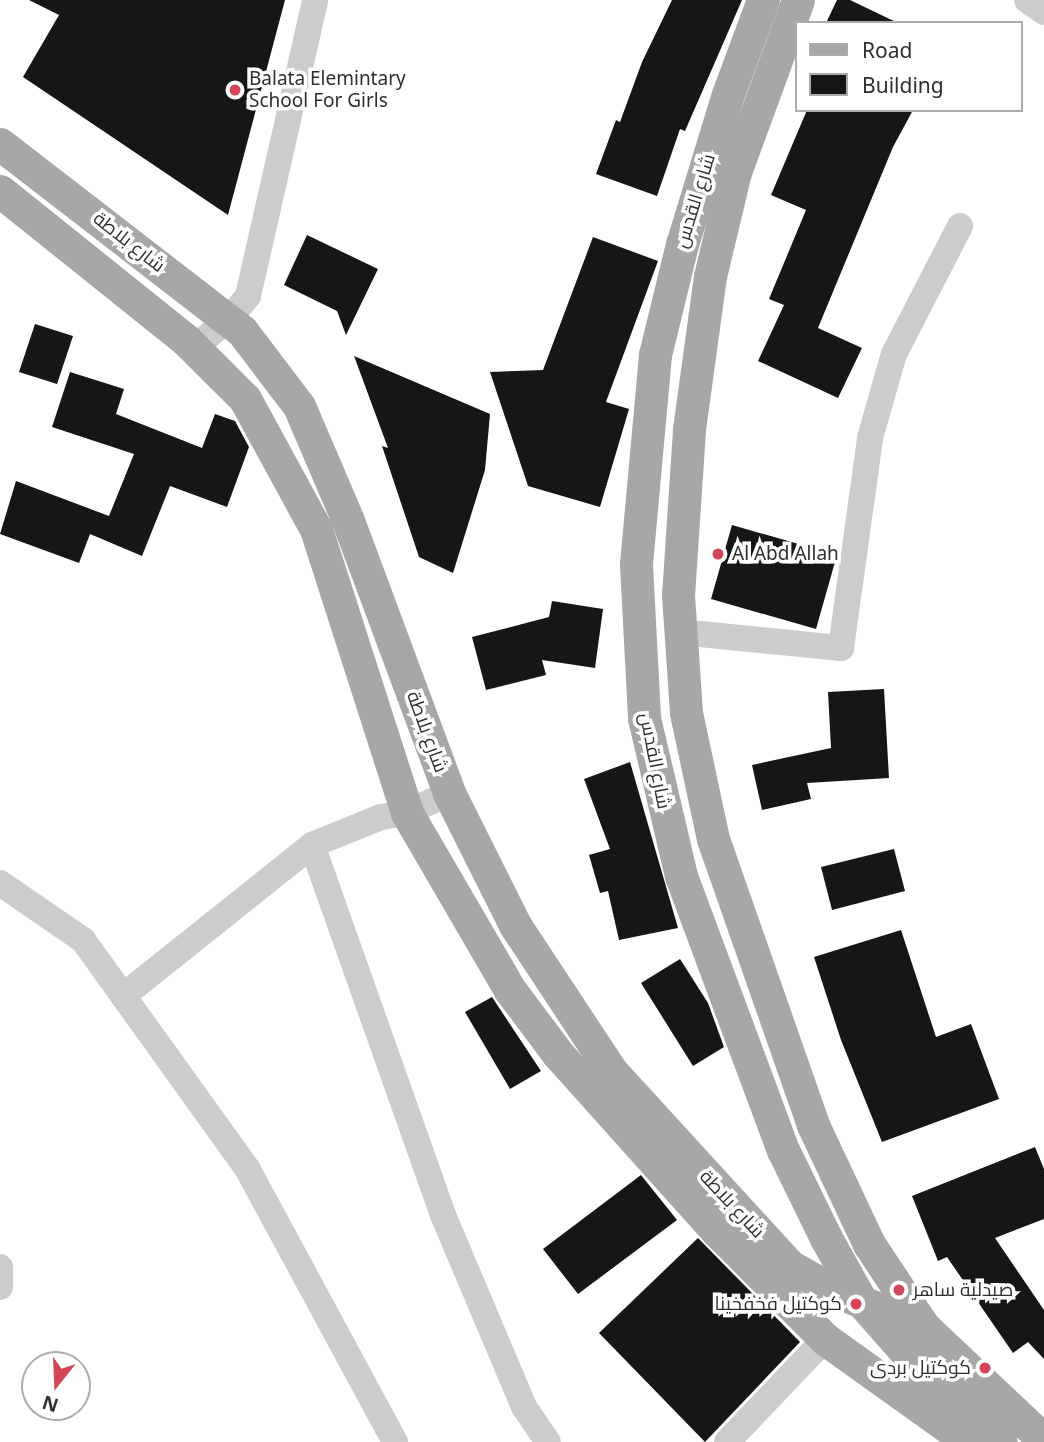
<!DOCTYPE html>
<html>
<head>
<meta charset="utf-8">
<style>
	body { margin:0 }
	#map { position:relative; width:1044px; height:1442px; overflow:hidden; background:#fff; font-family:"Noto Sans",Cairo,sans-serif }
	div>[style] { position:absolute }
	.building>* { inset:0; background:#161616 }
	.minor>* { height:26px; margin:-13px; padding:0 13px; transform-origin:13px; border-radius:13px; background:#ccc }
	.major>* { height:33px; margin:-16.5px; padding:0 16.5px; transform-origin:16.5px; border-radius:16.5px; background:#a7a7a7 }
	.dots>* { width:19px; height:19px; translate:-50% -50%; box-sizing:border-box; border:4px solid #fff; border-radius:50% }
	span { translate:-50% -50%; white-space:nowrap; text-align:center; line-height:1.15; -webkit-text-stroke:7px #fff; paint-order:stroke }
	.poi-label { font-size:19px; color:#2f2f2f }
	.left { translate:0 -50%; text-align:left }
	.right { translate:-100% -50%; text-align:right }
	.street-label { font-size:19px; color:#2f2f2f }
	.legend { position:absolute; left:795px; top:21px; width:228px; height:91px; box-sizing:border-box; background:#fff; border:2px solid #acacac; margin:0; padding:9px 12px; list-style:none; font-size:21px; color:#2f2f2f }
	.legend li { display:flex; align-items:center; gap:14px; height:35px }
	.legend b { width:35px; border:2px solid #acacac }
	.north { position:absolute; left:21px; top:1351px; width:70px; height:70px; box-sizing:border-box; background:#fff; border:2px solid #acacac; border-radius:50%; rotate:198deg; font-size:19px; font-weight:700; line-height:28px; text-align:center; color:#2f2f2f }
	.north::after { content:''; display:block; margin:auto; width:24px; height:32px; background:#d24658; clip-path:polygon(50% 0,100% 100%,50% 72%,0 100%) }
</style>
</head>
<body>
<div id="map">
	<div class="building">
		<div style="clip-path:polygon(29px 0,285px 0,228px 215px,23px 77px,59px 15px)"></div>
		<div style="clip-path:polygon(672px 0,742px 0,685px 131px,680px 129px,657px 196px,596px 174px,616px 120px,620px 122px,642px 62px)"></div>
		<div style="clip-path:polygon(837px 0,850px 0,898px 23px,826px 23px)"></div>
		<div style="clip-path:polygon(807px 110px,913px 110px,893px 147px,818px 328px,862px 348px,838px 398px,758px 361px,784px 305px,769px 299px,806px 210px,771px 195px)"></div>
		<div style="clip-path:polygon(307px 235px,378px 269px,346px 335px,337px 311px,284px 285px)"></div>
		<div style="clip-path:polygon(593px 237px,658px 261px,606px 402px,629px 409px,600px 507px,528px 486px,490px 372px,543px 370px)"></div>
		<div style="clip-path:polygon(35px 324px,73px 336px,57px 384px,19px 372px)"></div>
		<div style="clip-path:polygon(354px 356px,490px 414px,485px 470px,453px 573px,419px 557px,382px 446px,388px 448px)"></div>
		<div style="clip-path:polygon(70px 372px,124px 389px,116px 414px,202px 448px,215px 414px,235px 421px,249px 447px,227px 507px,170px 486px,142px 556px,90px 534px,79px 563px,0 534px,16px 481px,109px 516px,134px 454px,52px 427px)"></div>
		<div style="clip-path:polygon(732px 525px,837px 555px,816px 629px,711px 599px)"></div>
		<div style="clip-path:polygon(552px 601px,603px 609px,595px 668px,542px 660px,546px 675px,486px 690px,472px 637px,549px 617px)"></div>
		<div style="clip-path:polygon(884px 689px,889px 778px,807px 783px,811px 799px,762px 810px,752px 765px,831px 748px,828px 692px)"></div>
		<div style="clip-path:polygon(630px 762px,678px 928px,619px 940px,608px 891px,600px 893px,589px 855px,610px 849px,584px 779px)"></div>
		<div style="clip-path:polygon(894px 849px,905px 891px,832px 910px,821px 867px)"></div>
		<div style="clip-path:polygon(901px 930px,936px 1037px,971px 1024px,999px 1099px,882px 1142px,841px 1040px,814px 957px)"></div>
		<div style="clip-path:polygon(680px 959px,708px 1003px,724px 1047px,693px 1066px,641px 983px)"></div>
		<div style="clip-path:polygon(492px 997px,541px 1071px,510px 1089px,465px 1012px)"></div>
		<div style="clip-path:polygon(1035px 1147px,1044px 1169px,1044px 1219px,995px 1238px,1044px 1310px,1044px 1359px,1028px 1342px,1013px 1353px,947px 1257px,938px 1261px,912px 1196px)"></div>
		<div style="clip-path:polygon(641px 1175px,677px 1220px,578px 1294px,543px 1249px)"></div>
		<div style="clip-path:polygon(698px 1238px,800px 1342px,705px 1442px,599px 1333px)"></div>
	</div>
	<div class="minor">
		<div style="left:1027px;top:0;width:21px;rotate:35deg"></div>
		<div style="left:193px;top:348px;width:45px;rotate:-38.7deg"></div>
		<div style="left:228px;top:320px;width:31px;rotate:-50deg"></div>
		<div style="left:248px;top:296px;width:303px;rotate:-77.2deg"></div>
		<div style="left:680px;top:632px;width:162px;rotate:5.7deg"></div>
		<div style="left:841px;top:648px;width:212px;rotate:-82.1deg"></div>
		<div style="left:870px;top:438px;width:87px;rotate:-74.1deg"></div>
		<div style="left:894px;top:354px;width:144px;rotate:-62.7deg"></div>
		<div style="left:312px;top:845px;width:393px;rotate:70.5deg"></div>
		<div style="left:443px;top:1215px;width:208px;rotate:67.1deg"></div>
		<div style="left:524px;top:1407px;width:42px;rotate:55.6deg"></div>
		<div style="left:0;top:883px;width:101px;rotate:34.5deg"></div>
		<div style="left:83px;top:940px;width:283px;rotate:54.3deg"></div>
		<div style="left:248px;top:1170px;width:309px;rotate:61.6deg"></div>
		<div style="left:123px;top:996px;width:242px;rotate:-38.6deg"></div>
		<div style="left:312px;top:845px;width:74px;rotate:-22.1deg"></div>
		<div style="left:381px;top:817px;width:26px;rotate:-9deg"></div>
		<div style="left:407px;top:813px;width:47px;rotate:-25.5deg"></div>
		<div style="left:0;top:1267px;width:20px;rotate:90deg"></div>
		<div style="left:727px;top:1442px;width:142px;rotate:-46.4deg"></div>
	</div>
	<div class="major">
		<div style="left:763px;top:0;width:100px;rotate:110.4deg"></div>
		<div style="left:728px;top:94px;width:157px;rotate:107deg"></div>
		<div style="left:682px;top:244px;width:114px;rotate:103.7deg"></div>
		<div style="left:655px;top:355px;width:210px;rotate:95.2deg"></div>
		<div style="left:636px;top:564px;width:154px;rotate:87deg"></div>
		<div style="left:644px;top:718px;width:162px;rotate:76.8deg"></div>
		<div style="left:681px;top:876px;width:292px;rotate:69.6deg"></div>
		<div style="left:783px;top:1150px;width:98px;rotate:64deg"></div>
		<div style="left:826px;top:1238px;width:72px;rotate:60.9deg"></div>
		<div style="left:861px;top:1301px;width:91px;rotate:48.6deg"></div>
		<div style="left:921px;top:1369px;width:108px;rotate:42.4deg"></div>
		<div style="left:798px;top:0;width:183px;rotate:110.1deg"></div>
		<div style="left:735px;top:172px;width:107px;rotate:103.5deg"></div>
		<div style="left:710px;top:276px;width:155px;rotate:97.8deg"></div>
		<div style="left:689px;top:430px;width:165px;rotate:93.8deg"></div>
		<div style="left:678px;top:595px;width:118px;rotate:86.1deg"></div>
		<div style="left:686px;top:713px;width:129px;rotate:77.9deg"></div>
		<div style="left:713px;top:839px;width:303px;rotate:70.7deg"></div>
		<div style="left:813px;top:1125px;width:132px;rotate:64.8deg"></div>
		<div style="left:869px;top:1244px;width:100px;rotate:56.5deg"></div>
		<div style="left:0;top:144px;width:306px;rotate:37.7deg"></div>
		<div style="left:242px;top:331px;width:94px;rotate:52.8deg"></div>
		<div style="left:299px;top:406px;width:122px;rotate:66.8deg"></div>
		<div style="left:347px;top:518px;width:293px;rotate:69.6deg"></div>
		<div style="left:449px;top:793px;width:148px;rotate:63.4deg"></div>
		<div style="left:515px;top:925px;width:176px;rotate:56.6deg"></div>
		<div style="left:612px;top:1072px;width:263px;rotate:47.5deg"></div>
		<div style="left:790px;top:1266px;width:48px;rotate:29.7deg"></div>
		<div style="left:832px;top:1290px;width:99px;rotate:21.9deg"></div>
		<div style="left:924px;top:1327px;width:165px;rotate:43.3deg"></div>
		<div style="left:0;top:191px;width:238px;rotate:38.7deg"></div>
		<div style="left:186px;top:340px;width:83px;rotate:45deg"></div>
		<div style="left:245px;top:399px;width:148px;rotate:61.4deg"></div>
		<div style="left:316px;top:529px;width:298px;rotate:72.2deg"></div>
		<div style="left:407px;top:813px;width:205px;rotate:59.8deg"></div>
		<div style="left:510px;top:990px;width:80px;rotate:53.1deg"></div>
		<div style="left:558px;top:1054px;width:238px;rotate:48.1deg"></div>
		<div style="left:717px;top:1231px;width:153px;rotate:45deg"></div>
		<div style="left:825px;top:1339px;width:177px;rotate:35.6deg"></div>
	</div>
	<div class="dots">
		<div style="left:235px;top:90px;background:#d24658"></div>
		<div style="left:718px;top:554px;background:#d24658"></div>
		<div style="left:899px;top:1290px;background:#d24658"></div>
		<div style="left:856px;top:1304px;background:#d24658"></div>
		<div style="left:985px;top:1368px;background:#d24658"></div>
	</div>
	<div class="poi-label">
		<span class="left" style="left:249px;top:90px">Balata Elemintary<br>School For Girls</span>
		<span class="left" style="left:732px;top:554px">Al Abd Allah</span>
		<span class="left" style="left:913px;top:1290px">صيدلية ساهر</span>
		<span class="right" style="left:842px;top:1304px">كوكتيل فخفخينا</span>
		<span class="right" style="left:971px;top:1368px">كوكتيل بردى</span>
	</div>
	<div class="street-label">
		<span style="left:695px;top:201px;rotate:-73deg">شارع القدس</span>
		<span style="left:129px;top:242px;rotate:38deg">شارع بلاطة</span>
		<span style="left:427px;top:732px;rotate:70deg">شارع بلاطة</span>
		<span style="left:655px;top:761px;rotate:79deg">شارع القدس</span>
		<span style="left:732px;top:1204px;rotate:47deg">شارع بلاطة</span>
	</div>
	<ul class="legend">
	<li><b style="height:9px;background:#a7a7a7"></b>Road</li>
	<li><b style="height:19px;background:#161616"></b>Building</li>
	</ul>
	<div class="north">N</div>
</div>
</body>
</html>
